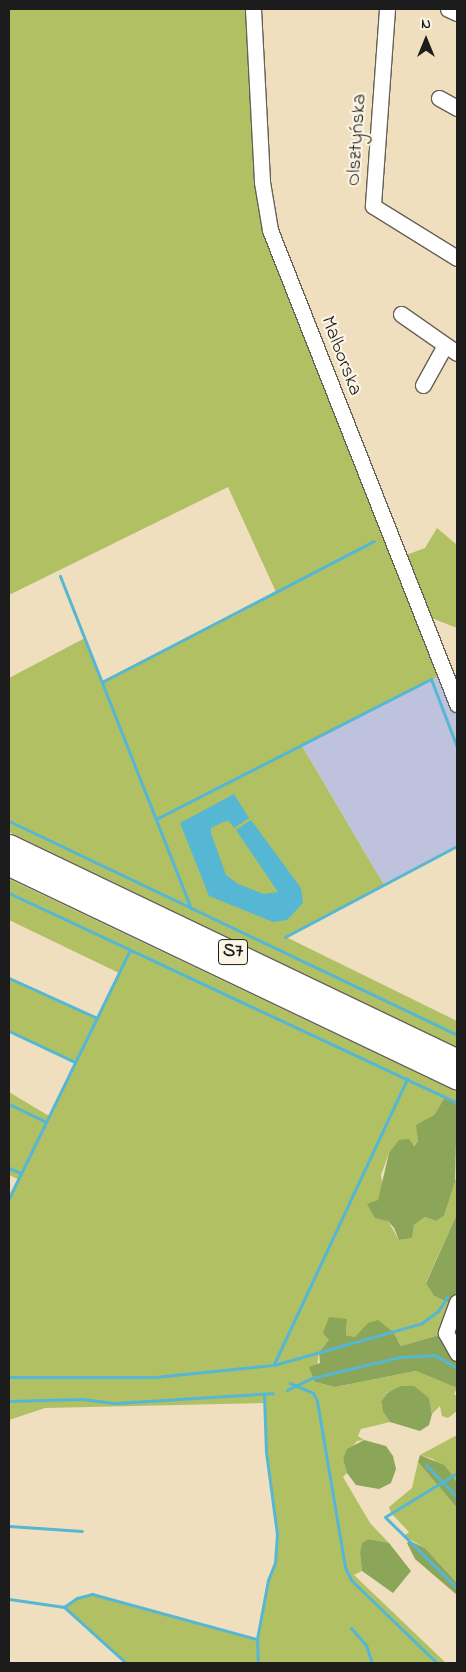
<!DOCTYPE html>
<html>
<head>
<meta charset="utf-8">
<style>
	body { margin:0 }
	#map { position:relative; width:466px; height:1672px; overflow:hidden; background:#efdfbe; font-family:"Indie Flower",sans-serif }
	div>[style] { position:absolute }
	.industrial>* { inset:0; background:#bfc2dd }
	.green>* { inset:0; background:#b0c063 }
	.forest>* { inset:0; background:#8ca659 }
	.water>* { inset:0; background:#55b7d4 }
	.stream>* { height:3px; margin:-1.5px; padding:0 1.5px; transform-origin:1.5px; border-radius:1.5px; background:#55b7d4 }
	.roads { filter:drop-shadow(1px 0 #666055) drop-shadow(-1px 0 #666055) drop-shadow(0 1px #666055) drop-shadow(0 -1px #666055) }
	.minor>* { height:15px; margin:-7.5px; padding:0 7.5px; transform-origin:7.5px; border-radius:7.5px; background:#fff }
	.highway>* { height:21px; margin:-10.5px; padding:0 10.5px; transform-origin:10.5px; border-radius:10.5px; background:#fff }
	span { translate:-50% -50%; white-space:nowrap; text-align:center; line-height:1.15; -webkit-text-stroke:4.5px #fcf5e5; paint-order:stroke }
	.shield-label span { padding:1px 4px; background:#fcf5e5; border:1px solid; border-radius:4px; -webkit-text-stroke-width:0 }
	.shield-label { font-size:19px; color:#1c1c1c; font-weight:700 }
	.street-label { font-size:20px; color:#1c1c1c }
	.frame { position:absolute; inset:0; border:10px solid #1c1c1c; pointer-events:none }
	.north { position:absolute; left:401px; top:15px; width:50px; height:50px; -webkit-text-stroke:4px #fcf5e5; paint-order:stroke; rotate:0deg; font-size:14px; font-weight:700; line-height:20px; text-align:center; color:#1c1c1c }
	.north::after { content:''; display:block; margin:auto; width:18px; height:22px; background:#1c1c1c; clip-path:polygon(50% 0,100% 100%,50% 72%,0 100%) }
</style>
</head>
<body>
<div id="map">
	<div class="industrial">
		<div style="clip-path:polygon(441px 675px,457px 718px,457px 846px,384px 885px,302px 746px)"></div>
	</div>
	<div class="green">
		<div style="clip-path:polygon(9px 9px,248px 9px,258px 182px,441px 675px,302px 746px,384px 885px,286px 937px,457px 1021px,457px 1047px,9px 832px,9px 678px,85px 638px,102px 681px,276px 592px,228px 487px,9px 595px)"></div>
		<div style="clip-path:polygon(437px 528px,457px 545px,457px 628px,429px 617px,406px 555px,425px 548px)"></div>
		<div style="clip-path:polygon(9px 879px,457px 1092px,457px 1103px,445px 1097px,434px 1115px,417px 1125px,418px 1141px,413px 1146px,389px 1153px,381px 1175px,388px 1221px,399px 1240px,412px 1238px,414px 1225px,425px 1217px,436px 1221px,444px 1216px,457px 1175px,457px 1214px,426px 1282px,434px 1296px,455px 1306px,446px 1333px,401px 1346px,398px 1340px,364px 1331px,355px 1337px,346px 1335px,347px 1319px,319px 1352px,315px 1382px,335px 1387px,416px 1371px,457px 1388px,454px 1394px,457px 1396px,457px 1411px,448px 1418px,442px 1416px,440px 1406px,432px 1414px,429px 1398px,387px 1392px,381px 1403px,383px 1412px,390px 1422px,361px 1429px,358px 1436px,364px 1440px,357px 1441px,343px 1459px,347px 1473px,343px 1477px,370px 1523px,389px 1543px,369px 1539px,360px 1554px,362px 1571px,354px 1575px,446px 1663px,126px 1663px,64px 1607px,77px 1598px,92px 1594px,257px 1639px,268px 1580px,275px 1563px,277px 1534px,266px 1452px,264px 1403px,45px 1408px,9px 1420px,9px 1198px,18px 1179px,9px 1175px,9px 1092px,49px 1116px,75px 1062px,9px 1031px,9px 978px,97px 1018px,119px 973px,9px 920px)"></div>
		<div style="clip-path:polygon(457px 1435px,457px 1483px,433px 1459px,420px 1455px)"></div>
		<div style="clip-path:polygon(418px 1462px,457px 1508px,457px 1583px,425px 1548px,404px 1536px,409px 1532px,391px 1513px,389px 1507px,412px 1488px)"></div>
	</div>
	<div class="forest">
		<div style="clip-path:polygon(445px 1097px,457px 1103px,455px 1182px,444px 1216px,436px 1221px,425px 1217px,414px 1225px,412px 1238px,399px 1240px,394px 1228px,388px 1221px,375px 1218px,367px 1204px,378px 1200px,389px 1153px,399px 1140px,409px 1139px,414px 1146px,418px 1141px,416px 1125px,434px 1115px)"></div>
		<div style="clip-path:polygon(457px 1214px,457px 1388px,416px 1371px,335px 1387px,315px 1382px,309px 1367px,320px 1363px,319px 1352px,329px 1340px,323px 1333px,329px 1317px,347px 1319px,346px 1335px,355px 1337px,368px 1323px,378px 1320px,393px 1332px,401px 1346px,446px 1333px,455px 1306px,434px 1296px,426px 1283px)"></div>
		<div style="clip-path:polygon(401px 1386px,414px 1386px,429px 1398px,432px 1414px,429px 1425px,420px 1431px,390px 1422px,383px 1412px,381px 1402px,387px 1393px)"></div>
		<div style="clip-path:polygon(364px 1440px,386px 1446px,393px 1456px,396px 1469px,391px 1483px,379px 1489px,356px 1485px,347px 1473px,343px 1459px,347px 1449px)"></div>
		<div style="clip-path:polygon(420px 1455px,444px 1465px,452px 1475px,457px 1483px,457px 1508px,418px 1462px)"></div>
		<div style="clip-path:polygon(369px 1539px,389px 1543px,411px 1571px,393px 1593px,362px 1571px,360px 1554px,362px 1543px)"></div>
		<div style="clip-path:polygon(410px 1541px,425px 1548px,457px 1583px,457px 1595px,415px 1559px,407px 1543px)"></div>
	</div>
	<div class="water">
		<div style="clip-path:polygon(234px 794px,249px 818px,234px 828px,229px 821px,223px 822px,211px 828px,211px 833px,226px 875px,238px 884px,264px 894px,278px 892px,236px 830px,251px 820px,301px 888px,303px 903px,287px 920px,273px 922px,209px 896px,180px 823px)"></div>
	</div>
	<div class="stream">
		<div style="left:60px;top:576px;width:357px;rotate:68.5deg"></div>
		<div style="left:102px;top:682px;width:306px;rotate:-27.4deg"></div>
		<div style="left:156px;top:819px;width:309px;rotate:-27deg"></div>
		<div style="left:431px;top:679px;width:73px;rotate:69.1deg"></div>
		<div style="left:9px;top:821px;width:496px;rotate:25.5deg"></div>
		<div style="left:9px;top:893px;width:495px;rotate:25.1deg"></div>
		<div style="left:285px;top:937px;width:195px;rotate:-27.9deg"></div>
		<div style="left:9px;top:978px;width:97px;rotate:24.4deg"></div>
		<div style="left:9px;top:1031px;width:73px;rotate:25.2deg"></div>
		<div style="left:9px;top:1104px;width:41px;rotate:25.9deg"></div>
		<div style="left:9px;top:1168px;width:13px;rotate:23deg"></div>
		<div style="left:9px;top:1198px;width:276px;rotate:-64deg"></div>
		<div style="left:274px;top:1364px;width:315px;rotate:-65deg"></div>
		<div style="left:9px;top:1377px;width:146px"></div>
		<div style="left:155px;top:1377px;width:120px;rotate:-5.8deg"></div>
		<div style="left:274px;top:1365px;width:154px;rotate:-15.8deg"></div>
		<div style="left:422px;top:1323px;width:20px;rotate:-37deg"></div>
		<div style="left:438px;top:1311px;width:17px;rotate:-57deg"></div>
		<div style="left:290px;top:1383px;width:25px;rotate:23deg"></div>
		<div style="left:313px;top:1393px;width:9px;rotate:63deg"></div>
		<div style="left:317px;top:1401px;width:168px;rotate:80.4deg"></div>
		<div style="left:345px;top:1567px;width:14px;rotate:65deg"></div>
		<div style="left:351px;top:1580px;width:120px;rotate:44deg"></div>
		<div style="left:287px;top:1390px;width:28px;rotate:-26deg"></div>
		<div style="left:312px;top:1378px;width:90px;rotate:-13.4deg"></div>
		<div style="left:400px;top:1357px;width:35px;rotate:-3deg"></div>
		<div style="left:435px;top:1355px;width:26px;rotate:31deg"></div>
		<div style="left:9px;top:1401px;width:73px;rotate:-1.6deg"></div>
		<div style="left:82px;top:1399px;width:34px;rotate:7deg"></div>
		<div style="left:116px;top:1403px;width:157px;rotate:-3.6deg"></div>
		<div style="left:426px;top:1465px;width:45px;rotate:45.9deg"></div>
		<div style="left:457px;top:1473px;width:84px;rotate:148.6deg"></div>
		<div style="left:385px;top:1517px;width:101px;rotate:44.6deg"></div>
		<div style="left:9px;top:1526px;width:73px;rotate:3.9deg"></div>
		<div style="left:9px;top:1599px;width:56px;rotate:8.3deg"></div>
		<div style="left:351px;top:1628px;width:23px;rotate:49deg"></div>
		<div style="left:366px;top:1645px;width:19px;rotate:72deg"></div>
		<div style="left:257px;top:1639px;width:24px;rotate:88deg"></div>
		<div style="left:126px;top:1663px;width:84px;rotate:-137.9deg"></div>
		<div style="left:64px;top:1607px;width:16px;rotate:-35deg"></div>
		<div style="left:77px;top:1598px;width:16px;rotate:-15deg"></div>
		<div style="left:92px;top:1594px;width:171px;rotate:15.3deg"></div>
		<div style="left:257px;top:1639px;width:60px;rotate:-79.4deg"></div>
		<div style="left:268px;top:1580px;width:18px;rotate:-68deg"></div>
		<div style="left:275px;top:1563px;width:29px;rotate:-86deg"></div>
		<div style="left:277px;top:1534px;width:83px;rotate:-97.6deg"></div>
		<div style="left:266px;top:1452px;width:58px;rotate:-92deg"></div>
	</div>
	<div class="roads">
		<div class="minor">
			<div style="left:253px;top:9px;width:173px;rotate:87deg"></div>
			<div style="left:262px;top:182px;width:49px;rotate:80.5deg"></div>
			<div style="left:270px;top:230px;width:510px;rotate:68.47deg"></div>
			<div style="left:387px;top:9px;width:197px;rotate:94.1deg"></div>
			<div style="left:373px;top:206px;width:99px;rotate:31.8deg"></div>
			<div style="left:448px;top:9px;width:10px;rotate:24deg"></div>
			<div style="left:439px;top:98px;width:21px;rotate:29deg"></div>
			<div style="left:401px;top:314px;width:68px;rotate:34.9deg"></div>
			<div style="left:423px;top:385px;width:43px;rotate:-61.1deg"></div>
			<div style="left:457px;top:1302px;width:33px;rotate:110deg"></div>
			<div style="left:446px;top:1333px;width:23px;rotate:61deg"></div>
		</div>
		<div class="highway">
			<div style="left:9px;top:845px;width:497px;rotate:25.6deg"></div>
			<div style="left:9px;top:865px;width:496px;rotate:25.5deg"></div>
		</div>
	</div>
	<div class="shield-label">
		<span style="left:233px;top:952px">S7</span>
	</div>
	<div class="street-label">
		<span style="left:357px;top:140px;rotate:-86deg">Olsztyńska</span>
		<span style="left:341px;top:356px;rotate:69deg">Malborska</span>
	</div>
	<div class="frame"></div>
	<div class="north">N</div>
</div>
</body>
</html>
